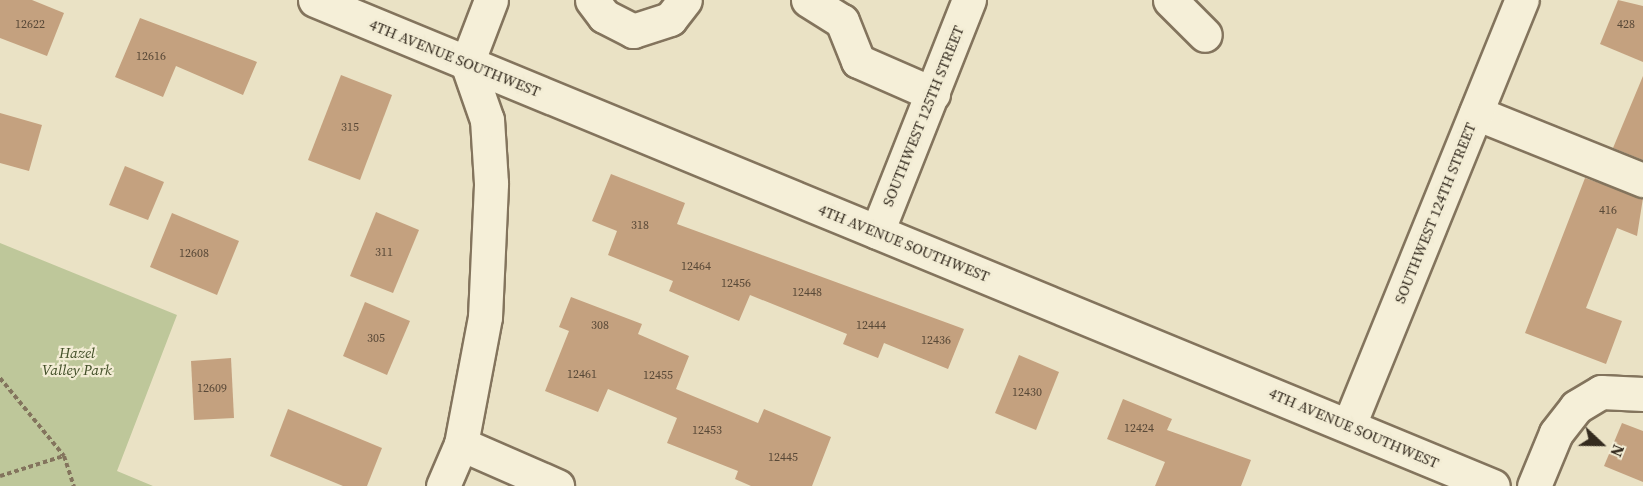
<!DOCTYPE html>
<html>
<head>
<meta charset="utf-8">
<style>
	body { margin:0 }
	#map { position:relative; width:1643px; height:486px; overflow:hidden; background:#eae2c5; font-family:"Source Serif 4",serif }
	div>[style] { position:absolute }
	.green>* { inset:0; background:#bec79a }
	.building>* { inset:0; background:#c4a17f }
	.path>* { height:4px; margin-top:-2px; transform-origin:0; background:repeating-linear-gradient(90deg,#83745d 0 4.5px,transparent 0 7.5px) }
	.roads { filter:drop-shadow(2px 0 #83745d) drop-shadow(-2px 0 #83745d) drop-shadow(0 2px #83745d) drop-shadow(0 -2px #83745d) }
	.minor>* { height:33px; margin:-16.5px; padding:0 16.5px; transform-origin:16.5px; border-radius:16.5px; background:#f5efd8 }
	span { translate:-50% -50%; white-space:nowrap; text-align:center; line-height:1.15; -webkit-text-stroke:4.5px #f2ecd4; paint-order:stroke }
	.number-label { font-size:12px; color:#584837 }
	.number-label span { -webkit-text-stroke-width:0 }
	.street-label { font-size:15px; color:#342b1f }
	.park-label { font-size:15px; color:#424f28; font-style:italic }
	.north { position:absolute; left:1571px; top:414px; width:60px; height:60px; -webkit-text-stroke:4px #f2ecd4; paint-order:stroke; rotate:112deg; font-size:16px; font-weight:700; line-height:24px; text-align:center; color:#342b1f }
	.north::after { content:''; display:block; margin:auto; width:21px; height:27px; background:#342b1f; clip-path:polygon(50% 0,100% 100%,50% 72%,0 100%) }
</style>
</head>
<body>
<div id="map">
	<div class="green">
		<div style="clip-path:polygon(0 243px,177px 315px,117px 471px,153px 486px,0 486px)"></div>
	</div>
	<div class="building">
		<div style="clip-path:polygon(0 0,32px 0,64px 13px,47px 56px,0 38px)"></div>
		<div style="clip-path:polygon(1618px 0,1643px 6px,1643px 62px,1600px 44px)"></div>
		<div style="clip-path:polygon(140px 18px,257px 62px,243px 95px,176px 66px,163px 97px,115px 77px)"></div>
		<div style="clip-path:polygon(341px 75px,392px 95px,360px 180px,308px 160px)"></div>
		<div style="clip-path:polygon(1643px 76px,1643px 160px,1613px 148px)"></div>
		<div style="clip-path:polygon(0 113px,42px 125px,29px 171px,0 163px)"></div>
		<div style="clip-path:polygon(125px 166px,164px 182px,148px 220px,109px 205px)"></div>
		<div style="clip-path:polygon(611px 174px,685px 203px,677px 224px,964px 329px,948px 369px,884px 343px,878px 358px,843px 344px,847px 334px,750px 295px,739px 321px,669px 291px,673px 281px,608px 255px,617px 231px,592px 221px)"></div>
		<div style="clip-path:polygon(1585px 178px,1643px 198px,1637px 236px,1617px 228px,1586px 308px,1622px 321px,1606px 364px,1525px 333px)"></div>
		<div style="clip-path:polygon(376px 212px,419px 230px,393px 293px,350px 276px)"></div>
		<div style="clip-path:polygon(172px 213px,239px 241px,217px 295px,150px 267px)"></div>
		<div style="clip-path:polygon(571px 297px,642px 324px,638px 334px,689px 356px,676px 389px,758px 423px,764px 409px,831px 437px,812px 486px,751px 486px,735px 479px,738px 471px,667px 443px,677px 418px,608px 389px,598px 412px,545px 391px,569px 331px,559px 327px)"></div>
		<div style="clip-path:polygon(365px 302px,410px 321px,387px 375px,343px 356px)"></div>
		<div style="clip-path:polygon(1019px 355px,1059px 372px,1036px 430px,995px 413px)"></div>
		<div style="clip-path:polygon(231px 358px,234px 418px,194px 420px,191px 361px)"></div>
		<div style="clip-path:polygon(1123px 399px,1172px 419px,1167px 430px,1251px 460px,1241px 486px,1155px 486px,1165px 462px,1107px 439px)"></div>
		<div style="clip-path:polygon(288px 409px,382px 448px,367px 486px,343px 486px,270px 456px)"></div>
		<div style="clip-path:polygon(1622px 423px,1643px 431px,1643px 482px,1604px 466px)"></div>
	</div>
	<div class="path">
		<div style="left:0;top:378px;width:101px;rotate:50.6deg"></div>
		<div style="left:64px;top:456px;width:32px;rotate:72deg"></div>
		<div style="left:0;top:476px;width:67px;rotate:-17.4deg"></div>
	</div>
	<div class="roads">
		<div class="minor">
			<div style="left:315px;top:0;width:1274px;rotate:22.42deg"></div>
			<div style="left:592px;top:0;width:20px;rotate:53deg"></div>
			<div style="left:604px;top:16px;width:33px;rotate:27deg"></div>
			<div style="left:633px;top:31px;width:39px;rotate:-18deg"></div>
			<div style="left:670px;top:19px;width:24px;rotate:-52deg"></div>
			<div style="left:808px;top:0;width:40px;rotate:32deg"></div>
			<div style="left:842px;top:21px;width:43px;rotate:68.2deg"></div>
			<div style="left:858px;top:61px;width:82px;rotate:23.7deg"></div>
			<div style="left:1170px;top:0;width:49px;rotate:45deg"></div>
			<div style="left:1476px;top:113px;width:180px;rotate:21.9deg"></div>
			<div style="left:877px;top:232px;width:250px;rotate:-68.4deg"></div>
			<div style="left:1349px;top:425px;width:459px;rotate:-67.9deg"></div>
			<div style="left:461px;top:444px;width:105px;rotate:23.6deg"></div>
			<div style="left:443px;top:486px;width:46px;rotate:-66.8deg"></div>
			<div style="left:461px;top:444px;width:129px;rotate:-79.3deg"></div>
			<div style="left:485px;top:317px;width:134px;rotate:-87.4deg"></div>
			<div style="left:491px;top:183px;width:63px;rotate:-93.6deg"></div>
			<div style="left:487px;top:120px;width:60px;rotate:-109.3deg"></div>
			<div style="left:467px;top:63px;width:67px;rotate:-69.1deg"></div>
			<div style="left:1534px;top:486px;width:57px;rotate:-67.5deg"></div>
			<div style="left:1556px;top:433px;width:33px;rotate:-52deg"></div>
			<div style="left:1576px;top:407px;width:29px;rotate:-31deg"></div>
			<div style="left:1601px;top:392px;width:42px;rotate:2.7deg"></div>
		</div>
	</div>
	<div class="number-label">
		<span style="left:30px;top:25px">12622</span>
		<span style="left:1626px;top:25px">428</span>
		<span style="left:151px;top:57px">12616</span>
		<span style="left:350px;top:128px">315</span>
		<span style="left:1608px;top:211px">416</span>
		<span style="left:640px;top:226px">318</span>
		<span style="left:384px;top:253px">311</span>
		<span style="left:194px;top:254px">12608</span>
		<span style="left:696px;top:267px">12464</span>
		<span style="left:736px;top:284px">12456</span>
		<span style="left:807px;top:293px">12448</span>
		<span style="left:600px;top:326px">308</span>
		<span style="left:871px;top:326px">12444</span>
		<span style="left:376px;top:339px">305</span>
		<span style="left:936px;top:341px">12436</span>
		<span style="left:582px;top:375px">12461</span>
		<span style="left:658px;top:376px">12455</span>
		<span style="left:212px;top:389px">12609</span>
		<span style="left:1027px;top:393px">12430</span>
		<span style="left:1139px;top:429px">12424</span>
		<span style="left:707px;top:431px">12453</span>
		<span style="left:783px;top:458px">12445</span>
	</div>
	<div class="street-label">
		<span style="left:455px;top:58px;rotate:22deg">4TH AVENUE SOUTHWEST</span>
		<span style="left:923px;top:116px;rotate:-68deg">SOUTHWEST 125TH STREET</span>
		<span style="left:1435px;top:213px;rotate:-68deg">SOUTHWEST 124TH STREET</span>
		<span style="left:904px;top:243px;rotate:22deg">4TH AVENUE SOUTHWEST</span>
		<span style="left:1354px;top:428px;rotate:23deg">4TH AVENUE SOUTHWEST</span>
	</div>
	<div class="park-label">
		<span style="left:77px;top:361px">Hazel<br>Valley Park</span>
	</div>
	<div class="north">N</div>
</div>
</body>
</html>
